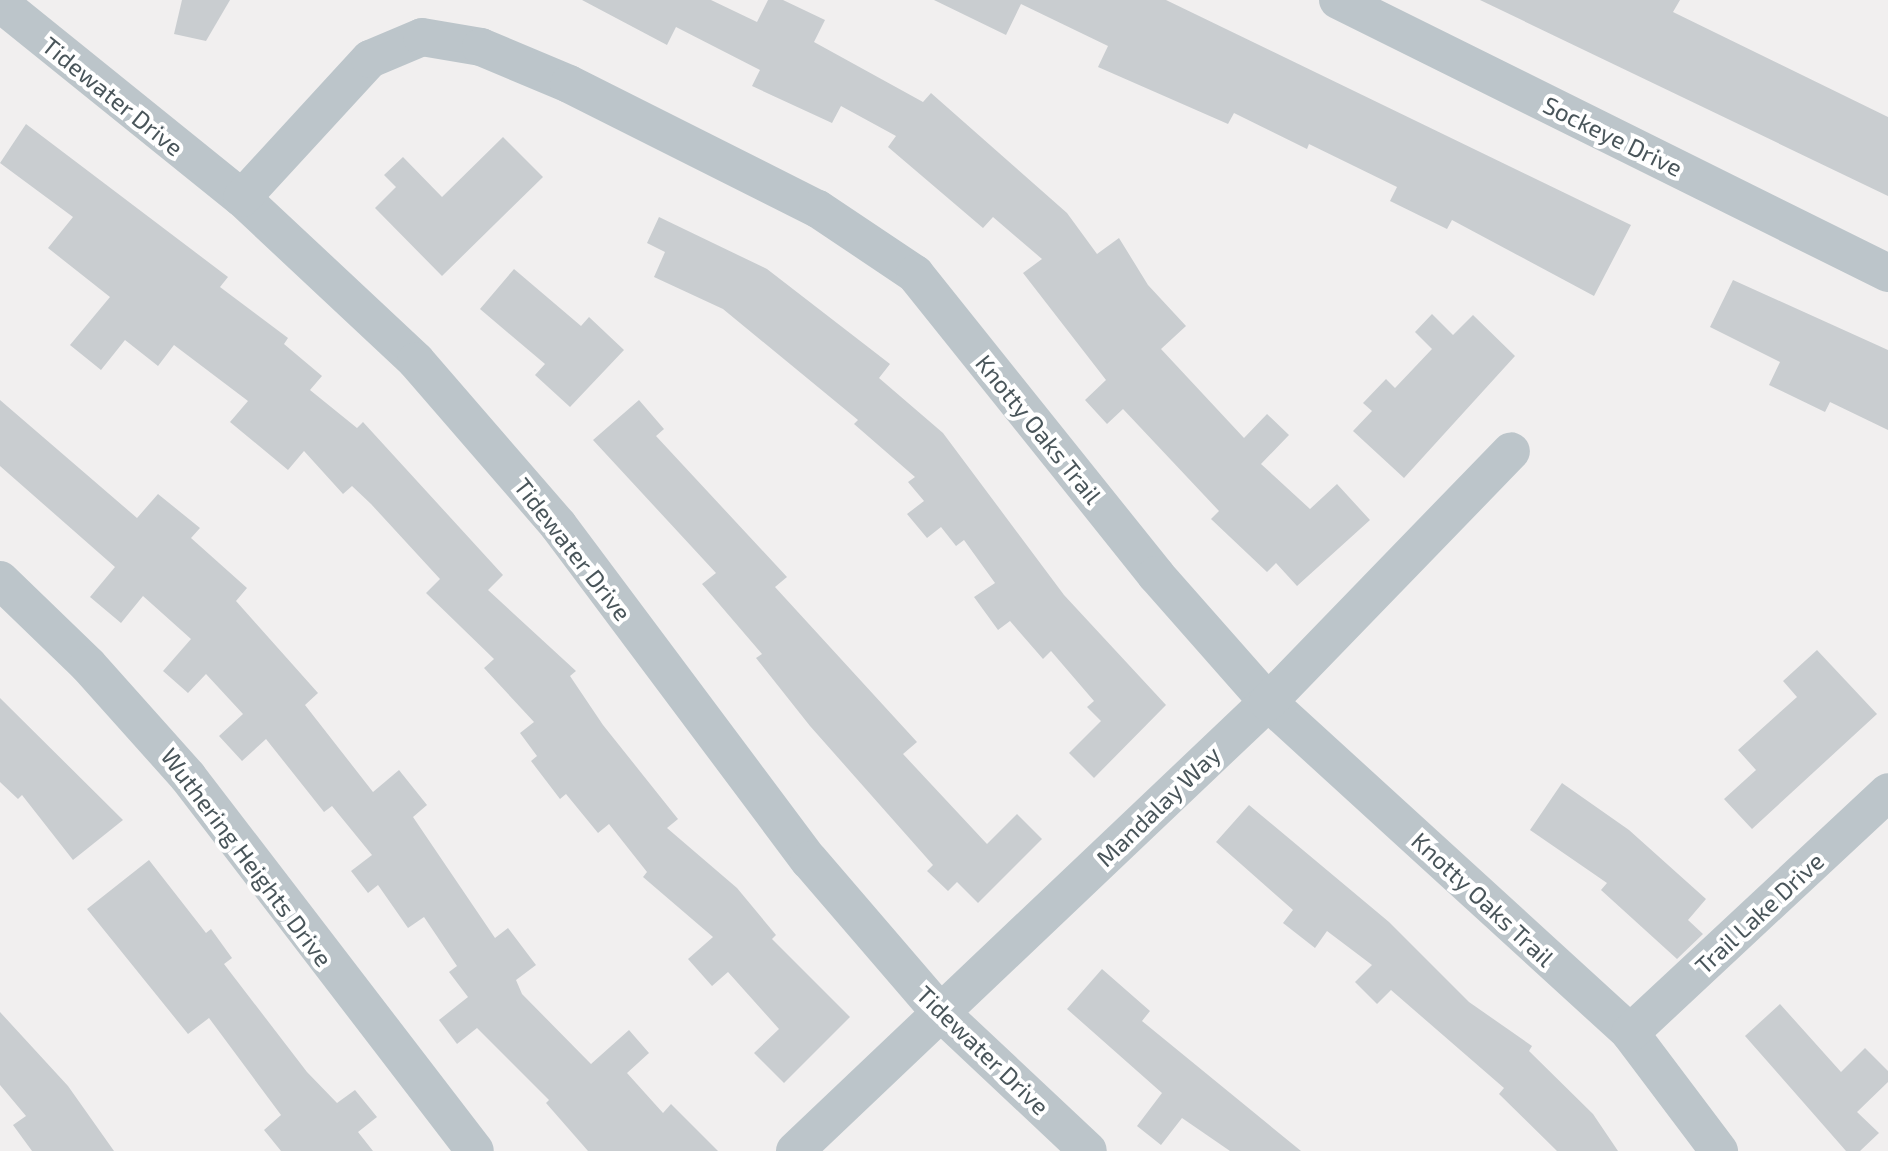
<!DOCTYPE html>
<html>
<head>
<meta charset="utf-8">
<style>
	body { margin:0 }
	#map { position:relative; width:1888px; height:1151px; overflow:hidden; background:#f1efef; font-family:"Exo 2",sans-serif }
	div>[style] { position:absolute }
	.building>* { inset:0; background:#c9cdd0 }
	.minor>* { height:38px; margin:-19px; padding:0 19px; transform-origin:19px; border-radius:19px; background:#bcc5ca }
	span { translate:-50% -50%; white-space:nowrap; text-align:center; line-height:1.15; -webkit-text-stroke:8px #fff; paint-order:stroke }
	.street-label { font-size:24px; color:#49555a }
</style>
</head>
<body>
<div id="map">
	<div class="building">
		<div style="clip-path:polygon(182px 0,230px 0,206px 41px,174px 34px)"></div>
		<div style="clip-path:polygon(582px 0,711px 0,757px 22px,768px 0,783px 0,825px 20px,814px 42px,923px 102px,931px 93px,1067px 213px,1097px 254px,1119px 238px,1148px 285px,1186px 326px,1161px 349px,1244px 438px,1267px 414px,1289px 435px,1261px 464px,1310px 509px,1337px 484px,1370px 520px,1297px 586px,1276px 563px,1267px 572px,1211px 519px,1219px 511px,1123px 409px,1107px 424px,1085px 400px,1106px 380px,1023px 273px,1042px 259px,993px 217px,983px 228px,888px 147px,896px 136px,841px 106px,832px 123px,752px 86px,760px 70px,676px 27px,667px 45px)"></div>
		<div style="clip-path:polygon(934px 0,1166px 0,1631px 225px,1594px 296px,1452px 220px,1447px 229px,1390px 201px,1397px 187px,1309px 144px,1307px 149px,1234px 113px,1228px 124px,1098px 67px,1108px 46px,1021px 4px,1006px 35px)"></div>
		<div style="clip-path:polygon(1480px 0,1680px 0,1673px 12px,1888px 117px,1888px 196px)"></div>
		<div style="clip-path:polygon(26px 124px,228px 277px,220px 287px,288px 338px,284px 344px,322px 376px,310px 390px,357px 428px,363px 422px,503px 575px,488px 590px,576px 671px,570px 676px,603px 725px,678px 819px,667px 828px,737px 888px,776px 935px,772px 939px,850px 1017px,784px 1083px,754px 1053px,779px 1029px,728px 972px,712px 986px,688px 959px,713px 937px,643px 877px,647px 872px,609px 824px,598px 833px,566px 794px,560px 799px,531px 761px,537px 756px,520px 733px,534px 722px,484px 668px,494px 659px,426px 593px,440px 579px,371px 504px,352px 486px,343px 494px,304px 451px,288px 470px,230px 422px,248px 401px,174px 345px,158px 366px,125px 340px,101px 370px,70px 345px,110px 297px,48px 248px,73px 217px,0 163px)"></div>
		<div style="clip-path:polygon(503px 137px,543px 177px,442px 276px,375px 208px,396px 187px,384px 175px,403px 157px,442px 197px)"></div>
		<div style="clip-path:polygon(659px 217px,767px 269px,890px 364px,879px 378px,943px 433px,1064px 595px,1166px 705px,1094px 778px,1069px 753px,1101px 721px,1087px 707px,1094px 701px,1051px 651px,1043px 659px,1010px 621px,998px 630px,974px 597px,995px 583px,964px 540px,956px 546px,941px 527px,927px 538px,907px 514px,924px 501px,908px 482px,915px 477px,854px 424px,858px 420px,723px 309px,654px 277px,665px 252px,647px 243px)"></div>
		<div style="clip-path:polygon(514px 269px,581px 326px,589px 317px,624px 350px,570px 407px,535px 375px,545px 364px,480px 309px)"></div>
		<div style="clip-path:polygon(1733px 280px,1888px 350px,1888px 430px,1830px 402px,1825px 412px,1769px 385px,1780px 362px,1710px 327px)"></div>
		<div style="clip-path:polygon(1432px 314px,1453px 335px,1473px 315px,1515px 356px,1404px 478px,1353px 431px,1372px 411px,1363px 403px,1386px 379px,1395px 388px,1432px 349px,1415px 332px)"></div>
		<div style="clip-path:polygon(0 400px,137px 518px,158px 494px,200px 528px,191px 538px,247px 588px,236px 601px,318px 693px,305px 705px,373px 792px,399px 770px,427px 805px,413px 817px,495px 938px,508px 928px,536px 965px,516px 980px,522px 994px,591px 1064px,629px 1030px,649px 1053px,627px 1073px,663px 1113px,671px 1104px,718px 1151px,588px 1151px,546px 1103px,549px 1100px,477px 1028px,457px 1044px,439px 1020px,468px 997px,449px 972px,457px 966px,424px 917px,408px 928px,378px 885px,368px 893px,351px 871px,372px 855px,332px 806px,324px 812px,266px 739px,242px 761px,219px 736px,243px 714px,206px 674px,188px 693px,163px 671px,191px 639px,143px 596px,121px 623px,90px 597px,115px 567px,0 466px)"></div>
		<div style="clip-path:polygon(639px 400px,664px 429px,656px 436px,787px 577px,775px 587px,917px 742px,903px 754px,987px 844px,1017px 814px,1042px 839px,978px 903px,957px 882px,948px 891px,927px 871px,933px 865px,810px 726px,756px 658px,762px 654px,702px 584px,716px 573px,593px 440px)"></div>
		<div style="clip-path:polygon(1817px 650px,1877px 714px,1752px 829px,1724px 799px,1756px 770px,1738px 750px,1797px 697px,1783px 681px)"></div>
		<div style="clip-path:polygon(0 698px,123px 820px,73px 860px,22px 795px,18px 799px,0 782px)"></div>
		<div style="clip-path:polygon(1562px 783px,1629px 830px,1706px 899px,1688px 920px,1703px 934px,1677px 959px,1601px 890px,1607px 883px,1530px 830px)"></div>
		<div style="clip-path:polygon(1249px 805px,1389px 922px,1469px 1002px,1532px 1046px,1529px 1051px,1593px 1114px,1618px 1151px,1557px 1151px,1499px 1094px,1504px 1088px,1391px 990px,1377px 1004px,1355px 982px,1372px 965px,1327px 931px,1315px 948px,1283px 923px,1293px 910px,1216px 842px)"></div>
		<div style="clip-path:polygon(149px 860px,206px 933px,211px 929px,232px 958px,224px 964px,307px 1072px,337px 1103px,355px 1090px,377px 1117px,358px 1132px,373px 1151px,281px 1151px,264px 1130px,281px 1115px,209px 1018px,188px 1034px,87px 909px)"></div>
		<div style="clip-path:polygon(1102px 969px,1150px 1011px,1142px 1021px,1301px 1151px,1230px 1151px,1182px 1118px,1161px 1145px,1137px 1126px,1162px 1093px,1067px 1009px)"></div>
		<div style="clip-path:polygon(1780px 1004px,1841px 1072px,1865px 1048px,1888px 1071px,1888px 1082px,1857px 1112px,1879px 1133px,1860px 1151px,1846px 1151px,1745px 1036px)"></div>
		<div style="clip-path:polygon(0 1012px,68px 1086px,114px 1151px,32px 1151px,13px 1125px,26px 1116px,0 1085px)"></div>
	</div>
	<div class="minor">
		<div style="left:1338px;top:0;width:614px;rotate:26.4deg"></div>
		<div style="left:0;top:3px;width:311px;rotate:38.9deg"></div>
		<div style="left:242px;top:198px;width:238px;rotate:43.1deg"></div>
		<div style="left:416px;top:361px;width:217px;rotate:49.1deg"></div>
		<div style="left:558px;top:525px;width:419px;rotate:53.2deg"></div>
		<div style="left:809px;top:860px;width:199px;rotate:49.3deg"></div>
		<div style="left:939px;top:1011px;width:204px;rotate:43.2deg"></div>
		<div style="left:242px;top:198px;width:189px;rotate:-47.4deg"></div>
		<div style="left:370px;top:59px;width:56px;rotate:-22.9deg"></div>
		<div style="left:422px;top:37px;width:60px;rotate:9.6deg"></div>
		<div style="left:481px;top:47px;width:95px;rotate:22.8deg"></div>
		<div style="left:569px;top:84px;width:279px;rotate:26.7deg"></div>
		<div style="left:818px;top:209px;width:117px;rotate:33.8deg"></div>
		<div style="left:915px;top:274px;width:386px;rotate:51.3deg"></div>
		<div style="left:1156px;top:575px;width:169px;rotate:48.6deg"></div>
		<div style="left:1268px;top:702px;width:491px;rotate:42.4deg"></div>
		<div style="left:1630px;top:1033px;width:148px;rotate:53deg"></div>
		<div style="left:0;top:580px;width:122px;rotate:44deg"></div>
		<div style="left:88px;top:665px;width:150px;rotate:48.2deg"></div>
		<div style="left:188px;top:777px;width:471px;rotate:52.5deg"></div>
		<div style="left:1630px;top:1033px;width:353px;rotate:-43deg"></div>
		<div style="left:795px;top:1151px;width:652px;rotate:-43.51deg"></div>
		<div style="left:1268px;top:702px;width:349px;rotate:-45.9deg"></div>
	</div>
	<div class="street-label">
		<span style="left:113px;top:96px;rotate:39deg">Tidewater Drive</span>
		<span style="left:1613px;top:136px;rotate:26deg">Sockeye Drive</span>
		<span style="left:1039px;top:429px;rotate:51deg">Knotty Oaks Trail</span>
		<span style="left:573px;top:549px;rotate:52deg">Tidewater Drive</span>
		<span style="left:1158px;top:806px;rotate:-44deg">Mandalay Way</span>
		<span style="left:247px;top:857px;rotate:53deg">Wuthering Heights Drive</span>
		<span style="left:1483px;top:899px;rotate:43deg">Knotty Oaks Trail</span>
		<span style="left:1759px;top:913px;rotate:-43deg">Trail Lake Drive</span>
		<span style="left:983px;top:1050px;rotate:44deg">Tidewater Drive</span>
	</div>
</div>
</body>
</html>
